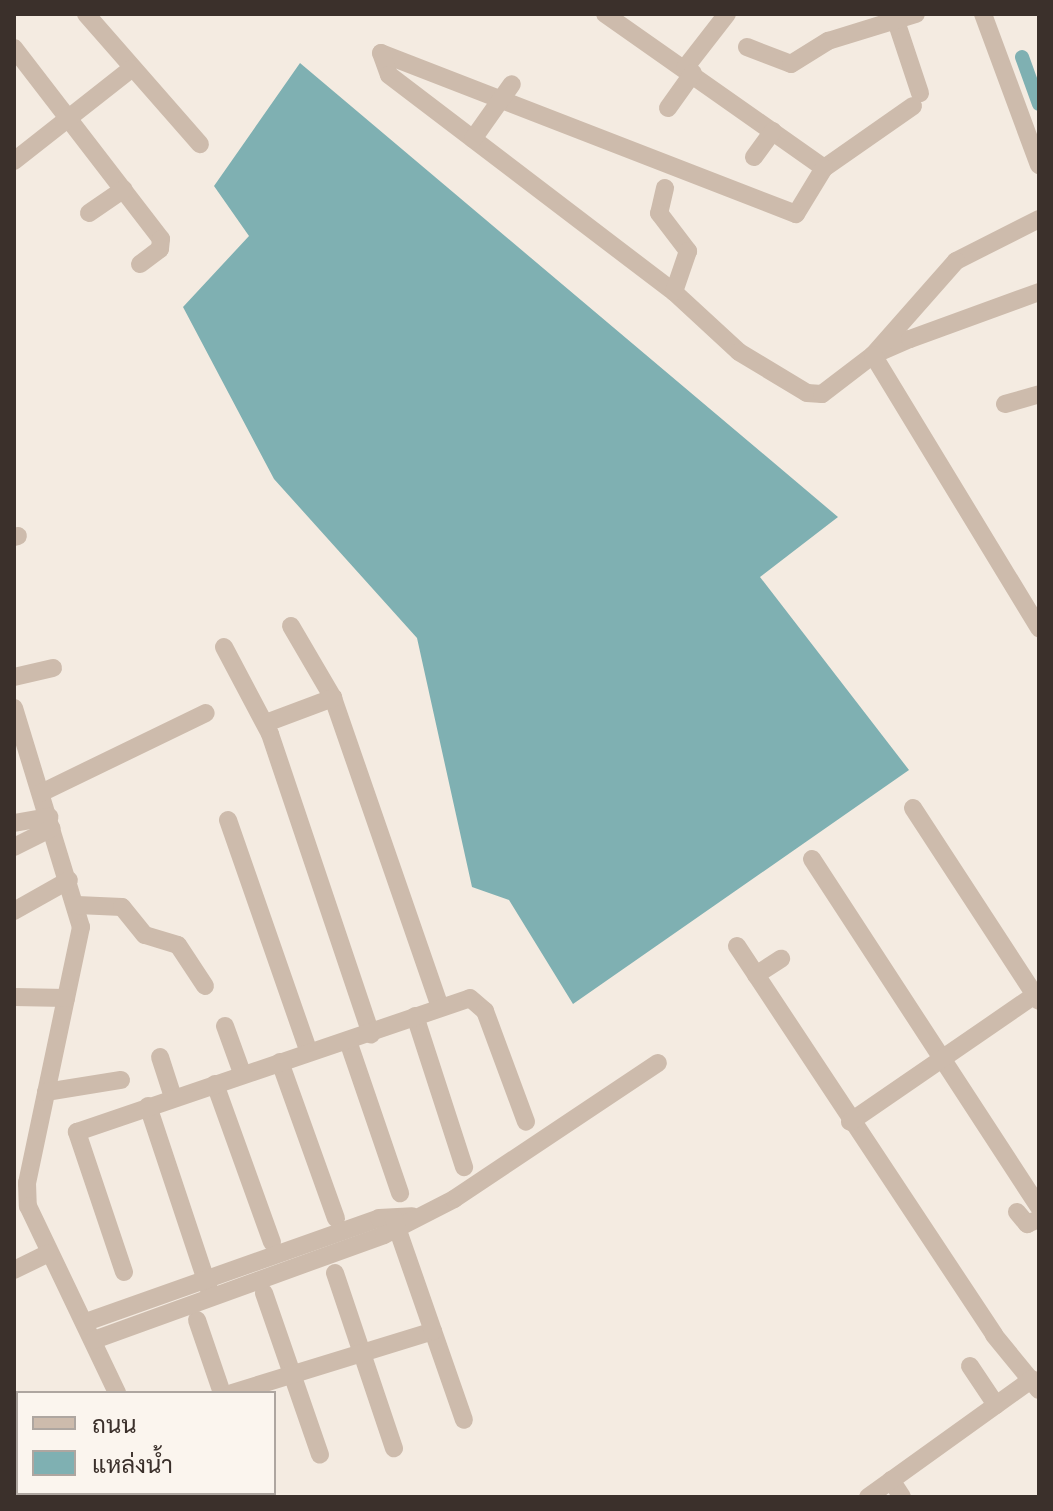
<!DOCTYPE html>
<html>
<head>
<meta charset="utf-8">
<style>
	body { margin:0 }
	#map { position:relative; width:1053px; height:1511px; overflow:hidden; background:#f4ebe1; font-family:Signika,Sarabun,sans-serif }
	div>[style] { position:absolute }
	.water>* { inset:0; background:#7fb0b2 }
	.canal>* { height:14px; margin:-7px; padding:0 7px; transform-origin:7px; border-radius:7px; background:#7fb0b2 }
	.minor>* { height:18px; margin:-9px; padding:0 9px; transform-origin:9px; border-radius:9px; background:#cdbbac }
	span { translate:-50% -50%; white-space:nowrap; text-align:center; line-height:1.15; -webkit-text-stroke:6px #fbf5ee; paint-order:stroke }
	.frame { position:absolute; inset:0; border:16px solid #3b302b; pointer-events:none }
	.legend { position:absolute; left:16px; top:1391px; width:260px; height:104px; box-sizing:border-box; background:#fbf5ee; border:2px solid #aea6a0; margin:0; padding:10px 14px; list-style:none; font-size:24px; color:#3b302b }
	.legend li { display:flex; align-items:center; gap:16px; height:40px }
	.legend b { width:40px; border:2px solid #aea6a0 }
</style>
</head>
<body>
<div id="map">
	<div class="water">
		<div style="clip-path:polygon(300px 63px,838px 517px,760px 577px,909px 770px,573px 1004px,509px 900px,472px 887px,417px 638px,274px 479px,183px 307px,249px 236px,214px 186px)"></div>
	</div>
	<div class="canal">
		<div style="left:1022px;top:57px;width:50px;rotate:70.1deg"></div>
	</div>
	<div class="minor">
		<div style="left:86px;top:14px;width:173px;rotate:48.8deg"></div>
		<div style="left:605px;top:14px;width:268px;rotate:35.1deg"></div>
		<div style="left:983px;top:14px;width:161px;rotate:69.7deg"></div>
		<div style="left:896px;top:21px;width:76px;rotate:71.6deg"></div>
		<div style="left:747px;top:47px;width:47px;rotate:21.1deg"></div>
		<div style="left:791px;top:64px;width:44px;rotate:-31.9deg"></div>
		<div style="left:828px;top:41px;width:92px;rotate:-17.1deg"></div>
		<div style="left:14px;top:48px;width:241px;rotate:52.4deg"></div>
		<div style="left:161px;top:239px;width:10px;rotate:96deg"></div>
		<div style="left:160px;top:249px;width:25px;rotate:143deg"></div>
		<div style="left:685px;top:68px;width:68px;rotate:-52.1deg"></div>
		<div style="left:913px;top:106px;width:108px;rotate:145.1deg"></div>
		<div style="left:824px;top:168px;width:54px;rotate:121.3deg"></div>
		<div style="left:796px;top:214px;width:445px;rotate:-158.8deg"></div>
		<div style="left:381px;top:53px;width:23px;rotate:70deg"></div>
		<div style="left:389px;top:75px;width:358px;rotate:37.3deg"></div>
		<div style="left:674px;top:292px;width:88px;rotate:42.7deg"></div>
		<div style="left:739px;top:352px;width:79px;rotate:31.1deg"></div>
		<div style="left:807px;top:393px;width:15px;rotate:4deg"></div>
		<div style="left:822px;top:394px;width:64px;rotate:-37.4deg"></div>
		<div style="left:873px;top:355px;width:40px;rotate:-23.4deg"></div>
		<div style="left:910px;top:339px;width:137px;rotate:-20deg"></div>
		<div style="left:668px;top:108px;width:43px;rotate:-54.5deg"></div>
		<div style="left:473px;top:139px;width:67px;rotate:-54.7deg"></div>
		<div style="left:754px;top:157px;width:32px;rotate:-54deg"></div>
		<div style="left:14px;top:161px;width:149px;rotate:-38.2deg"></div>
		<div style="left:665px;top:188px;width:26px;rotate:103deg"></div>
		<div style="left:659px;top:213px;width:48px;rotate:52.7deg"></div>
		<div style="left:688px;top:251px;width:43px;rotate:108.9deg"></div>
		<div style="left:89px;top:213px;width:42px;rotate:-34.4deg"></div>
		<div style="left:1039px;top:219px;width:93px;rotate:153.2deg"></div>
		<div style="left:956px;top:261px;width:125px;rotate:131.4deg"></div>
		<div style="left:873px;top:355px;width:320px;rotate:58.7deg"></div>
		<div style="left:1005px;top:404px;width:35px;rotate:-16deg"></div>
		<div style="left:14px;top:537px;width:4px;rotate:-14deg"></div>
		<div style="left:291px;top:626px;width:83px;rotate:59.7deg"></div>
		<div style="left:333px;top:698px;width:327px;rotate:70.9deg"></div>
		<div style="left:224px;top:647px;width:98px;rotate:62.1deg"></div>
		<div style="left:270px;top:734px;width:317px;rotate:71.4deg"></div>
		<div style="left:14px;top:677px;width:40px;rotate:-13deg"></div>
		<div style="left:14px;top:708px;width:229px;rotate:73deg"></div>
		<div style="left:81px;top:927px;width:262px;rotate:101.9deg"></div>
		<div style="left:27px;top:1183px;width:23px;rotate:88deg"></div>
		<div style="left:28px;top:1206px;width:207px;rotate:64.5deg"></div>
		<div style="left:266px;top:723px;width:72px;rotate:-20.5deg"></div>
		<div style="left:41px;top:793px;width:183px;rotate:-25.9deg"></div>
		<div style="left:913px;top:808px;width:230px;rotate:56.9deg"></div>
		<div style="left:228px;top:820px;width:246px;rotate:70.8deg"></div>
		<div style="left:14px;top:823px;width:36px;rotate:-10deg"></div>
		<div style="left:14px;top:847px;width:42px;rotate:-26.6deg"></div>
		<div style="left:812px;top:859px;width:415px;rotate:56.9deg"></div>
		<div style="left:77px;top:905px;width:45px;rotate:2.5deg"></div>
		<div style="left:122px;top:907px;width:36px;rotate:51deg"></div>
		<div style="left:145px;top:935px;width:34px;rotate:17deg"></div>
		<div style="left:178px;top:945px;width:49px;rotate:56.6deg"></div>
		<div style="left:14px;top:911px;width:63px;rotate:-29.4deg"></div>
		<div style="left:737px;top:946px;width:466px;rotate:56.5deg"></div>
		<div style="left:994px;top:1335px;width:71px;rotate:50.7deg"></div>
		<div style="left:756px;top:975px;width:30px;rotate:-33deg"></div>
		<div style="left:14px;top:997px;width:52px;rotate:1.1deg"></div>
		<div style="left:415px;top:1016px;width:159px;rotate:72deg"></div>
		<div style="left:225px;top:1026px;width:50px;rotate:70.1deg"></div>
		<div style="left:348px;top:1041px;width:161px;rotate:71.1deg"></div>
		<div style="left:160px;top:1057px;width:42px;rotate:72deg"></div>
		<div style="left:280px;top:1062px;width:166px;rotate:70.3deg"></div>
		<div style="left:215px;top:1084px;width:168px;rotate:70.2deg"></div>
		<div style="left:46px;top:1092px;width:76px;rotate:-9.1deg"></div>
		<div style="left:148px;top:1106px;width:193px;rotate:71.6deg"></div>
		<div style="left:850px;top:1122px;width:224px;rotate:-34.5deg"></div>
		<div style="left:1017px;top:1212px;width:16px;rotate:50deg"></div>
		<div style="left:1027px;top:1224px;width:13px;rotate:-23deg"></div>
		<div style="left:14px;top:1270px;width:39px;rotate:-26deg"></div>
		<div style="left:124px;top:1272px;width:148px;rotate:-108.6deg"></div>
		<div style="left:77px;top:1132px;width:415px;rotate:-18.8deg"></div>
		<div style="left:470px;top:998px;width:20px;rotate:41deg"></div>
		<div style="left:485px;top:1011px;width:118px;rotate:69.7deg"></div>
		<div style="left:335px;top:1273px;width:185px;rotate:71.4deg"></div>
		<div style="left:264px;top:1293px;width:171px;rotate:70.9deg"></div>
		<div style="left:197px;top:1320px;width:77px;rotate:71.1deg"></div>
		<div style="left:86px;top:1322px;width:311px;rotate:-19.5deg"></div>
		<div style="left:379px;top:1218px;width:33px;rotate:-3deg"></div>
		<div style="left:433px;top:1331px;width:94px;rotate:70.8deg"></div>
		<div style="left:94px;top:1340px;width:308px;rotate:-19.9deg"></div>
		<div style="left:384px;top:1235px;width:79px;rotate:-27.2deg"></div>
		<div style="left:454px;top:1199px;width:245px;rotate:-33.7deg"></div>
		<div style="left:970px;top:1366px;width:47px;rotate:56.3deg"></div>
		<div style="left:232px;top:1393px;width:210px;rotate:-17.1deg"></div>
		<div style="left:433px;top:1331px;width:119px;rotate:-109.2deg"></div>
		<div style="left:891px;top:1480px;width:20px;rotate:57deg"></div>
		<div style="left:159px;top:1493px;width:4px;rotate:76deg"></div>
		<div style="left:868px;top:1497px;width:202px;rotate:-35.7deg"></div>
	</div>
	<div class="frame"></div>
	<ul class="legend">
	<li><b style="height:10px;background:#cdbbac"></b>ถนน</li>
	<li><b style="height:22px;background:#7fb0b2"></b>แหล่งน้ำ</li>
	</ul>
</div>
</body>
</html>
